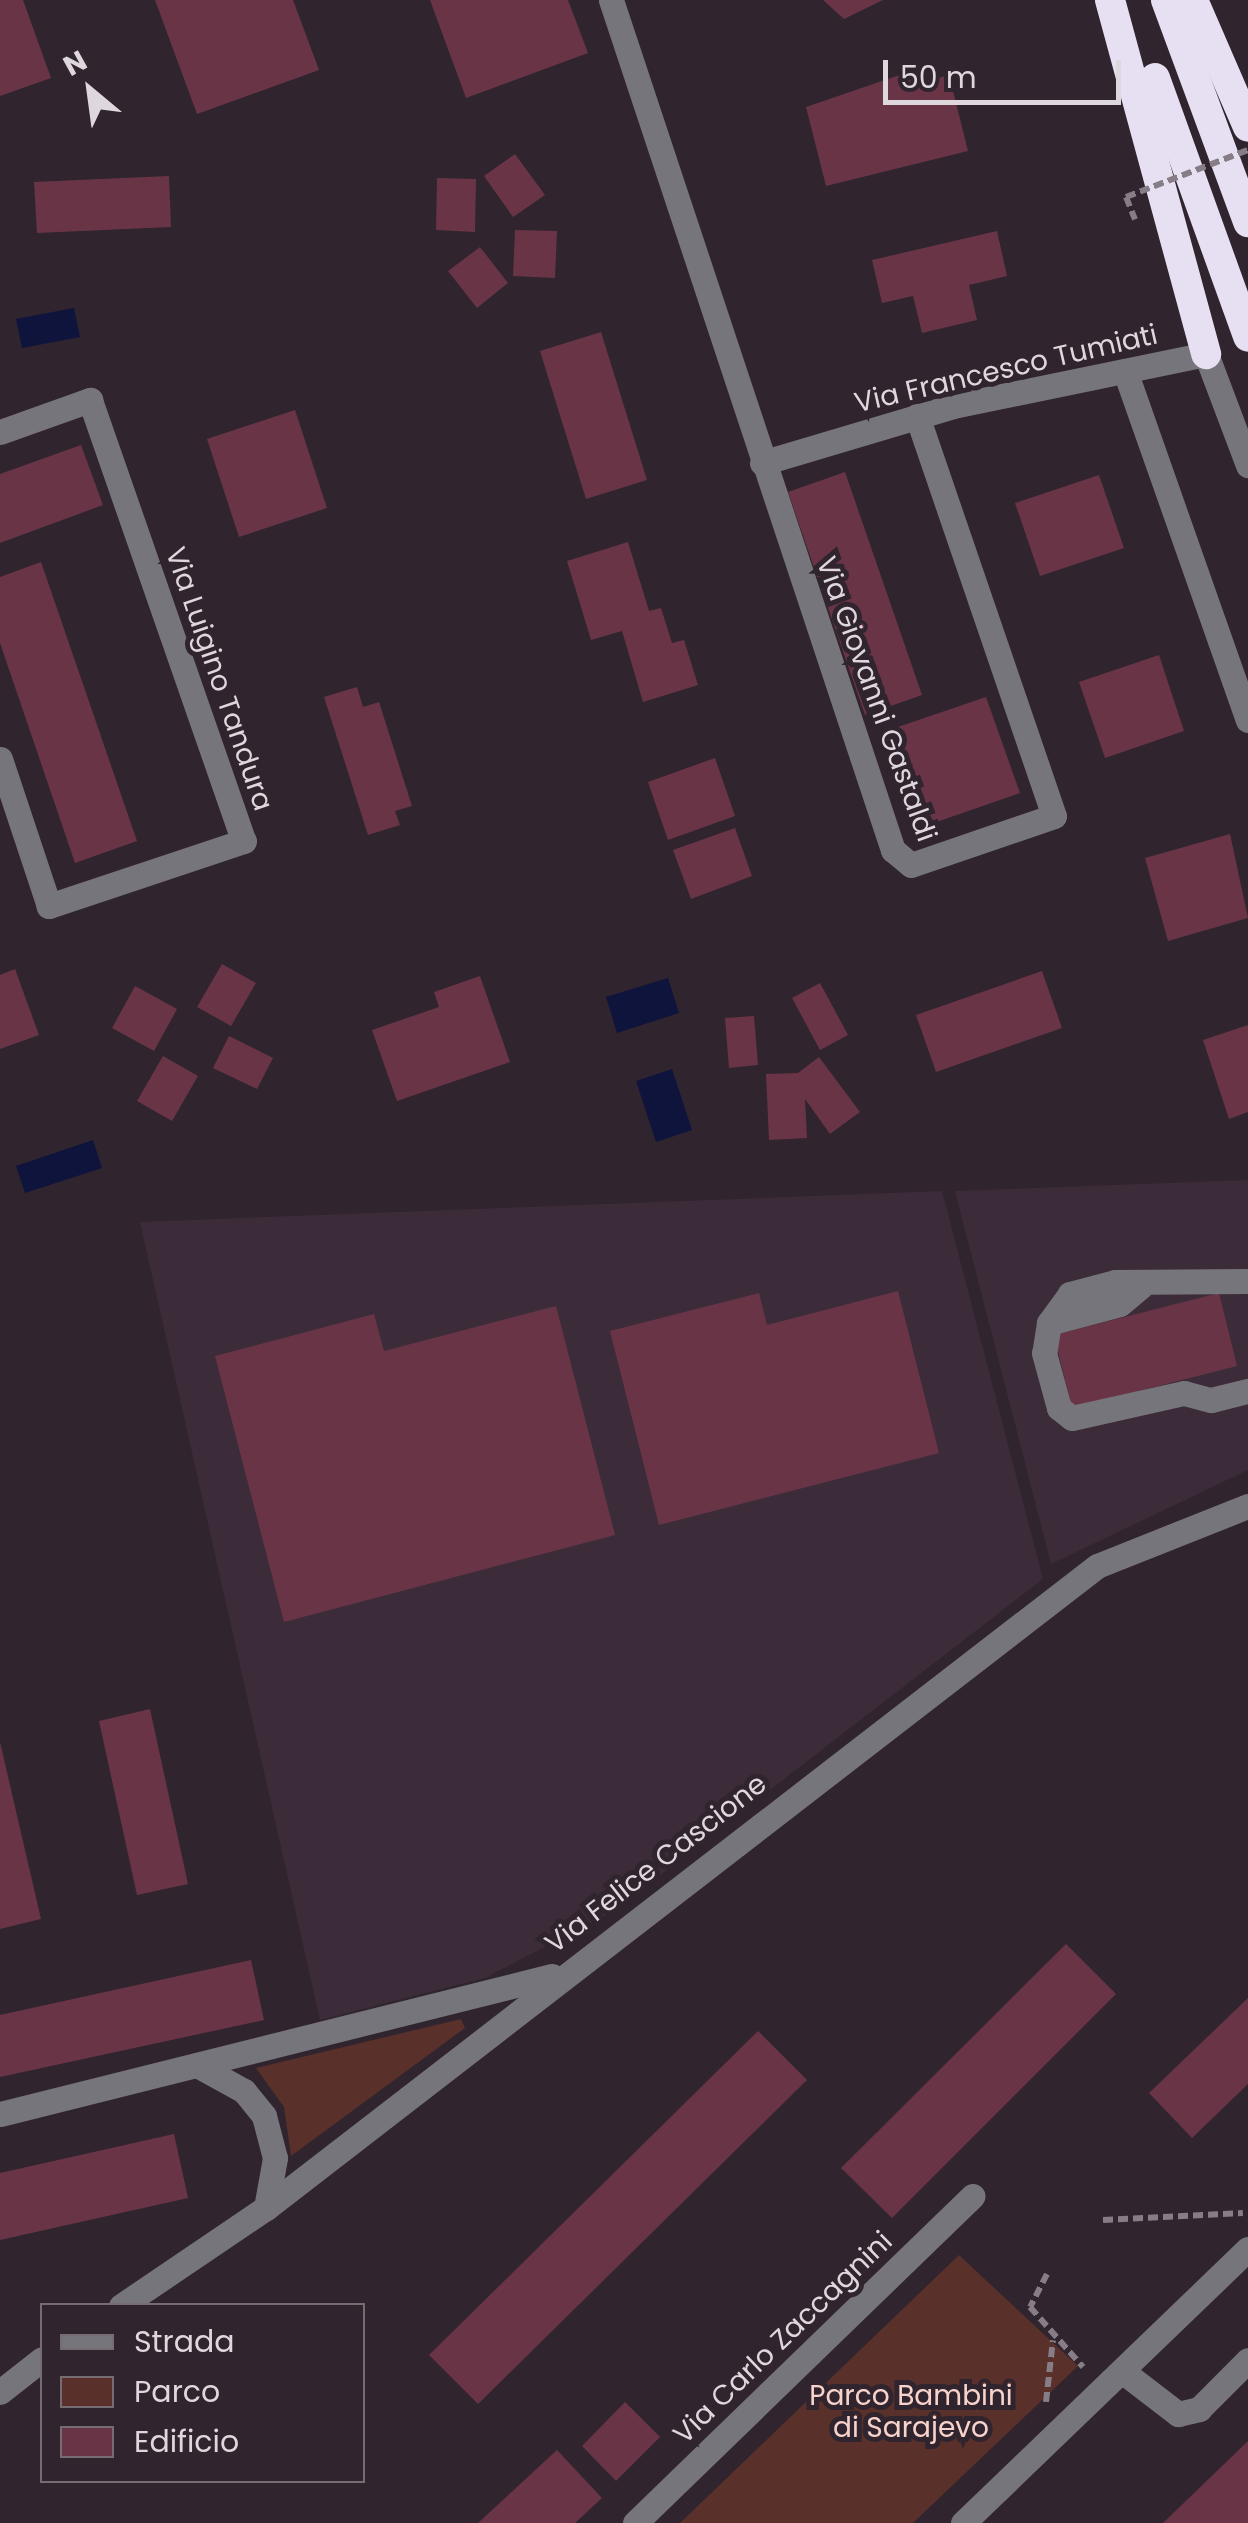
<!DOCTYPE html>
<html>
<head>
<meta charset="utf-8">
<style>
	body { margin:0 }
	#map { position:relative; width:1248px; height:2523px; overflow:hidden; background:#30242e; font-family:Poppins,sans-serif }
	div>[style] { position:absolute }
	.built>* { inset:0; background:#3c2c3a }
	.green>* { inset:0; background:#59302a }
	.water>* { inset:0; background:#0f143c }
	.building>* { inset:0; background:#693546 }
	.path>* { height:6px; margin-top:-3px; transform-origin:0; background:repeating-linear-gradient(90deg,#877d86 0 10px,transparent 0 15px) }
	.minor>* { height:25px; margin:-12.5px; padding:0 12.5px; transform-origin:12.5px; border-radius:12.5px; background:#77757c }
	.highway>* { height:30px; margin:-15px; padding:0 15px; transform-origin:15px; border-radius:15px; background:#e6e0f2 }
	.path-bridge>* { height:6px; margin-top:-3px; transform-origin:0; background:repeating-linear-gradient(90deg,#877d86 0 10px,transparent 0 15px) }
	span { translate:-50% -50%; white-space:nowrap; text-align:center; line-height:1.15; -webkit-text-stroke:10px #30242e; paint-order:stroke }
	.street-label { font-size:28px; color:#dfd7de }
	.park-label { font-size:28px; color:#f8d3cc }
	.legend { position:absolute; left:40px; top:2303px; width:325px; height:180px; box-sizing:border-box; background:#30242e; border:2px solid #766c74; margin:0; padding:12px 18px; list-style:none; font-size:30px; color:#dfd7de }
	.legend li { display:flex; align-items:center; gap:20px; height:50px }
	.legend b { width:50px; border:2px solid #766c74 }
	.north { position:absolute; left:40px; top:40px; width:100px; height:100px; -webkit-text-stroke:8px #30242e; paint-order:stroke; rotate:331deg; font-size:28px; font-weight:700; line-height:40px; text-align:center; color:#dfd7de }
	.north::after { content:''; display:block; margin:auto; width:35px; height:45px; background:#dfd7de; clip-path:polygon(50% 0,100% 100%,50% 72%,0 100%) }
	.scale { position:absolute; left:883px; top:60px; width:238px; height:45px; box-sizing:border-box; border:5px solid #dfd7de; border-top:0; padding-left:12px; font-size:30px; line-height:35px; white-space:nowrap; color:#dfd7de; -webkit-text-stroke:8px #30242e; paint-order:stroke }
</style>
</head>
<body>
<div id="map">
	<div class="built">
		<div style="clip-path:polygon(1248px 1180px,1248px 1470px,1051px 1564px,955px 1191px)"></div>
		<div style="clip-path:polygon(942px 1191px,1043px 1579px,612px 1912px,485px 1978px,320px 2020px,140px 1222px)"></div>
	</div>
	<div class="green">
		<div style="clip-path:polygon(461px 2019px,465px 2028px,291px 2156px,284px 2107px,256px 2068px)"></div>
		<div style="clip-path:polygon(959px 2255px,1078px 2366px,913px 2523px,680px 2523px)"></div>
	</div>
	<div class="water">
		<div style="clip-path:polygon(74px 308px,80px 337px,22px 348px,16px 319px)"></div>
		<div style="clip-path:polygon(668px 978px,679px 1013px,617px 1033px,606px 997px)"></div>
		<div style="clip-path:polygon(672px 1069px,692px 1130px,656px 1142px,636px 1081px)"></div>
		<div style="clip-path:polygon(93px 1140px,102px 1168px,25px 1193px,16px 1166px)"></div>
	</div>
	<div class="building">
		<div style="clip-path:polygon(0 0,23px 0,51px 78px,0 96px)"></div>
		<div style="clip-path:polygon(155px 0,293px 0,319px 70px,197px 114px)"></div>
		<div style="clip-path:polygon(430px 0,568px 0,588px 53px,466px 98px)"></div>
		<div style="clip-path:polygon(823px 0,883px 0,844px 19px)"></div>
		<div style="clip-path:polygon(920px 68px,923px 82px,949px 75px,968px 151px,826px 186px,806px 107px)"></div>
		<div style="clip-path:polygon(515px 154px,545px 195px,513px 217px,484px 176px)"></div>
		<div style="clip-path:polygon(169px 176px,171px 227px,37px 233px,34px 182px)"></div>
		<div style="clip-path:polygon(437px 178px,476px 179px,475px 232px,436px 230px)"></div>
		<div style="clip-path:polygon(515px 230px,557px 231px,555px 278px,513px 276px)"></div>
		<div style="clip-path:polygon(997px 231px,1007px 276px,969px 285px,977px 320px,922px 333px,913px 296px,882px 303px,872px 260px)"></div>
		<div style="clip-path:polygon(480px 247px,508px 283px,477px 308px,448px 271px)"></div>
		<div style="clip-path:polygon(601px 332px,647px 480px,586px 499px,540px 351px)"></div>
		<div style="clip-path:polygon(295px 410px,327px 508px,239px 537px,207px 439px)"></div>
		<div style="clip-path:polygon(81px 445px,103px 505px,0 543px,0 474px)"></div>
		<div style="clip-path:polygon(845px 472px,922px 695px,865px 715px,788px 492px)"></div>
		<div style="clip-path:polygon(1099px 475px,1124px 548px,1040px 576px,1015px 503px)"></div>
		<div style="clip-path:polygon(628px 542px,649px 611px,661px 608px,672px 643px,684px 640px,698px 685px,643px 702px,622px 631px,591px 640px,567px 561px)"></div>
		<div style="clip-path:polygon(41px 562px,137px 841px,75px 863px,0 643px,0 577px)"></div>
		<div style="clip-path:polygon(1159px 655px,1184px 731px,1105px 758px,1079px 682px)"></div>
		<div style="clip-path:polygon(357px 687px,363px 707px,379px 702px,412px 806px,395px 811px,400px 825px,368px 835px,324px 697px)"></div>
		<div style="clip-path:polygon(986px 697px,1020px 793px,925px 826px,892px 729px)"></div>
		<div style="clip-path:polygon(715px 758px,735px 816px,668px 840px,648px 782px)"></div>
		<div style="clip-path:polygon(735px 828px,752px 876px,691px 899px,673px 850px)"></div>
		<div style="clip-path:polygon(1230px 834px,1248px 918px,1168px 941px,1145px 858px)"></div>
		<div style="clip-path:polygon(222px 964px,256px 983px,231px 1026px,197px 1007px)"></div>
		<div style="clip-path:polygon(15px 969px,39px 1035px,0 1049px,0 975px)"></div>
		<div style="clip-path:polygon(1042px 971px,1062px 1028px,936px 1072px,916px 1015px)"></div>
		<div style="clip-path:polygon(480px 976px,510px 1062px,397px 1101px,372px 1030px,439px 1007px,434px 992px)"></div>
		<div style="clip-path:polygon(820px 983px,848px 1035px,820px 1050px,792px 998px)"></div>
		<div style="clip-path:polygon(135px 986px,177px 1009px,154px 1051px,112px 1028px)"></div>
		<div style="clip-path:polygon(754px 1016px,758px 1065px,729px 1068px,725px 1018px)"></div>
		<div style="clip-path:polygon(1248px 1025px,1248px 1112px,1229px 1119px,1203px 1040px)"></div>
		<div style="clip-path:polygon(229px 1036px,273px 1058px,257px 1089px,213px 1068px)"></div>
		<div style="clip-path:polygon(163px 1056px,198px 1076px,172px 1121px,137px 1101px)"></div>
		<div style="clip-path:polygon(819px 1057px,860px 1112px,830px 1134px,805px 1099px,807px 1138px,769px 1140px,766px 1074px,798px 1073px)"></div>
		<div style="clip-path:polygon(898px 1291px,939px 1453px,659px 1525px,610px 1331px,759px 1293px,767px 1325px)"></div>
		<div style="clip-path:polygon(1219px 1293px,1237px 1366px,1072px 1408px,1054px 1335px)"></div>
		<div style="clip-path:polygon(556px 1306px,615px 1535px,284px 1622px,215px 1356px,374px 1314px,384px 1351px)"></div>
		<div style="clip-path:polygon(150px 1709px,188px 1884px,137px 1895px,99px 1721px)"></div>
		<div style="clip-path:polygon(0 1742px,41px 1919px,0 1929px)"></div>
		<div style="clip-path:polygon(1066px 1944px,1116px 1994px,892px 2218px,841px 2168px)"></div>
		<div style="clip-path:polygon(251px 1960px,264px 2020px,0 2077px,0 2015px)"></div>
		<div style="clip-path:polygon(1248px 1998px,1248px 2084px,1192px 2138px,1149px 2093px)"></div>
		<div style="clip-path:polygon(758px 2031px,807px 2080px,478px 2404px,429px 2355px)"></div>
		<div style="clip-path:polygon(174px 2134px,188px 2198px,0 2240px,0 2173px)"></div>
		<div style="clip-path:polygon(625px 2402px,660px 2437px,616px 2481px,582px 2446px)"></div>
		<div style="clip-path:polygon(1248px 2441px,1248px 2523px,1163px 2523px)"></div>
		<div style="clip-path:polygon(557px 2450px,602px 2498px,575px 2523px,478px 2523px)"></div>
	</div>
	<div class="path">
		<div style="left:1126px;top:197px;width:24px;rotate:68deg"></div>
		<div style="left:1103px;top:2220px;width:140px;rotate:-2.9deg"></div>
		<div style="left:1047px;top:2274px;width:37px;rotate:117deg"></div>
		<div style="left:1030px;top:2307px;width:80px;rotate:48.5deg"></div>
		<div style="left:1046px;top:2402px;width:62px;rotate:-83.6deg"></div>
	</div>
	<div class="minor">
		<div style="left:611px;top:0;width:896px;rotate:71.65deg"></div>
		<div style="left:893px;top:850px;width:23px;rotate:40deg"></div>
		<div style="left:911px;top:865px;width:151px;rotate:-18.9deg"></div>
		<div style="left:1054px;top:816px;width:423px;rotate:-108.9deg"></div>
		<div style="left:1125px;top:371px;width:370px;rotate:70.6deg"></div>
		<div style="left:0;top:432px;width:96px;rotate:-19.6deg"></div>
		<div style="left:90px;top:400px;width:467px;rotate:70.8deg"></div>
		<div style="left:244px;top:841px;width:206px;rotate:161.6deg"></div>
		<div style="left:49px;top:906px;width:155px;rotate:-108.4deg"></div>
		<div style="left:762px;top:463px;width:199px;rotate:-16.6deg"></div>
		<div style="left:953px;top:406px;width:258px;rotate:-11.6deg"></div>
		<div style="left:1206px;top:354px;width:119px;rotate:69.3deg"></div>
		<div style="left:1248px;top:1281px;width:133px;rotate:179.6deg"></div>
		<div style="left:1115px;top:1282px;width:47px;rotate:165.1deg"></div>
		<div style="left:1070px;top:1294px;width:36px;rotate:126deg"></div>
		<div style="left:1049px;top:1323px;width:30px;rotate:99deg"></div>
		<div style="left:1044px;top:1353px;width:57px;rotate:74.7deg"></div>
		<div style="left:1059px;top:1408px;width:16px;rotate:38deg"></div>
		<div style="left:1072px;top:1418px;width:115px;rotate:-12.6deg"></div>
		<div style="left:1184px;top:1393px;width:28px;rotate:15deg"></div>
		<div style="left:1211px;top:1400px;width:38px;rotate:-14deg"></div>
		<div style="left:1049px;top:1323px;width:73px;rotate:-15deg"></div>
		<div style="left:1120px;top:1304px;width:26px;rotate:-40deg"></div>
		<div style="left:197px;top:2065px;width:54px;rotate:29deg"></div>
		<div style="left:244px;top:2091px;width:32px;rotate:51deg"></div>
		<div style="left:264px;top:2116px;width:43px;rotate:75.3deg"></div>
		<div style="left:275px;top:2158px;width:51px;rotate:100.2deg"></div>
		<div style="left:0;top:2114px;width:569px;rotate:-14.04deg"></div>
		<div style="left:121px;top:2306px;width:175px;rotate:-34.1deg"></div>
		<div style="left:266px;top:2208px;width:1050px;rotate:-37.69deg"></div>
		<div style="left:1097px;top:1566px;width:162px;rotate:-21.7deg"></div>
		<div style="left:1122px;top:2371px;width:71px;rotate:37.5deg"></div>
		<div style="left:1178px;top:2414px;width:22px;rotate:-13deg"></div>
		<div style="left:1199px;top:2409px;width:69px;rotate:-45deg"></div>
		<div style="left:0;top:2392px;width:53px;rotate:-38.2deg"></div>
		<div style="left:635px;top:2523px;width:470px;rotate:-44.1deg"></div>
		<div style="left:963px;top:2523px;width:395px;rotate:-43.9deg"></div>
	</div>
	<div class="highway">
		<div style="left:1110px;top:0;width:367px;rotate:74.8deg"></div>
		<div style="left:1166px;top:0;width:237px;rotate:69.7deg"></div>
		<div style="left:1193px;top:0;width:138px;rotate:66.6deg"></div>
		<div style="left:1155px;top:78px;width:275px;rotate:70.2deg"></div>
	</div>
	<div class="path-bridge">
		<div style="left:1126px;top:197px;width:131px;rotate:-21.1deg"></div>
	</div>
	<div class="street-label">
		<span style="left:1006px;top:369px;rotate:-13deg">Via Francesco Tumiati</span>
		<span style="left:219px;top:679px;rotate:71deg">Via Luigino Tandura</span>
		<span style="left:876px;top:699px;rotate:70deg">Via Giovanni Gastaldi</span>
		<span style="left:656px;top:1864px;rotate:-38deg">Via Felice Cascione</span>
		<span style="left:783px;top:2338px;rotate:-44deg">Via Carlo Zaccagnini</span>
	</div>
	<div class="park-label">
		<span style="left:911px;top:2412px">Parco Bambini<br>di Sarajevo</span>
	</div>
	<ul class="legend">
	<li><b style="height:12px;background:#77757c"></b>Strada</li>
	<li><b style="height:28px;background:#59302a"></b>Parco</li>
	<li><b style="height:28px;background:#693546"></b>Edificio</li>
	</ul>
	<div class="north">N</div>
	<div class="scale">50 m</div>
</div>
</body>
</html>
